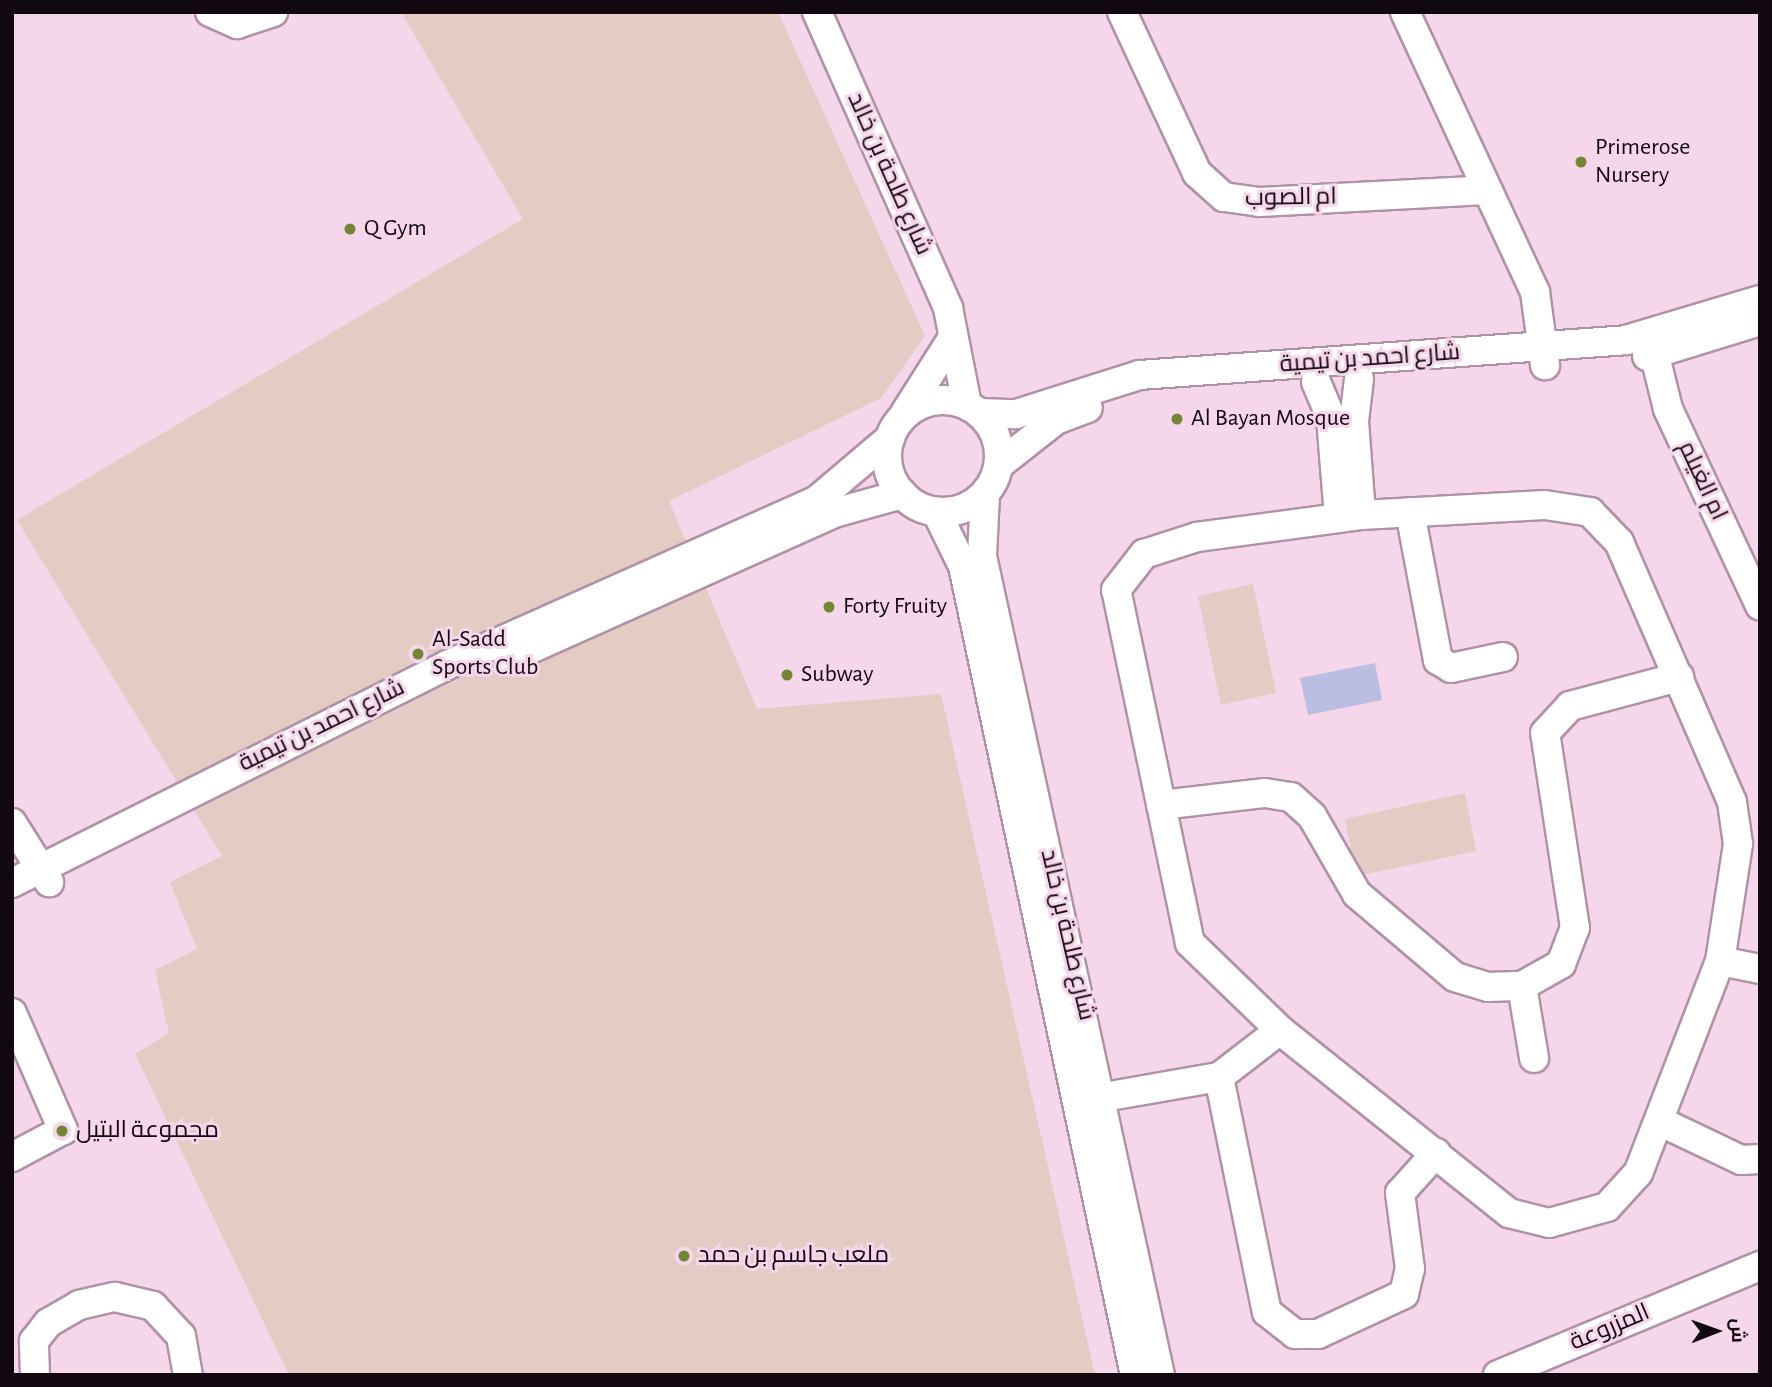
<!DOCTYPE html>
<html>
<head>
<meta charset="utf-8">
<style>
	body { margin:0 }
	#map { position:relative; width:1772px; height:1387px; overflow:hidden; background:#f5d6ea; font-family:"Alegreya Sans",Cairo,sans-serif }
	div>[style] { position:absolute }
	.green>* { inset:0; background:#e4cbc4 }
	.water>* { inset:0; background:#bbbee0 }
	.roads { filter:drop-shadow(2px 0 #b092a6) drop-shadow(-2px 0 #b092a6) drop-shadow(0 2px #b092a6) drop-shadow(0 -2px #b092a6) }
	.minor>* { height:28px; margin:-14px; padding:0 14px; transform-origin:14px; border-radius:14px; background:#fff }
	.minor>.ring { margin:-14px; padding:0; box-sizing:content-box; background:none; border:28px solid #fff; border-radius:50% }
	.dots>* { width:19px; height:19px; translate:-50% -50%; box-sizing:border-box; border:4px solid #f5d6ea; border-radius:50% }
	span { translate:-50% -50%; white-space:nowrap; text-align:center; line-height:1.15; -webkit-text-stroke:6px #f5d6ea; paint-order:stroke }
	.poi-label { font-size:24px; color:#12080f }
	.left { translate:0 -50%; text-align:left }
	.street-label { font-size:24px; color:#12080f }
	.frame { position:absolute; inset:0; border:14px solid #12080f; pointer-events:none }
	.north { position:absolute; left:1681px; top:1296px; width:70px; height:70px; -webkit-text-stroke:5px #f5d6ea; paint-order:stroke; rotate:89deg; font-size:19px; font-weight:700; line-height:28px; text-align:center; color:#12080f }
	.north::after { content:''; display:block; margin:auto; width:24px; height:32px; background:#12080f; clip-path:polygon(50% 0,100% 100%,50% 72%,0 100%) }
</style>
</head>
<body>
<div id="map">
	<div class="green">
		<div style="clip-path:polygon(401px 12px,778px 12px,925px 336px,881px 398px,669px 501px,757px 709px,941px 694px,1095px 1375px,289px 1375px,135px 1054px,169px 1033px,155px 970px,197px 949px,170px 882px,222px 856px,17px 520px,523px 219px)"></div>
		<div style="clip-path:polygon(1253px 584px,1276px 693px,1221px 705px,1198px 596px)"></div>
		<div style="clip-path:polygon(1465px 793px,1476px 851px,1362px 875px,1353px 861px,1345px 819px)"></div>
	</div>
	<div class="water">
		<div style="clip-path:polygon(1375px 663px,1382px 700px,1308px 715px,1300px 678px)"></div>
	</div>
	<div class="roads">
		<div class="minor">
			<div style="left:210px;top:12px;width:30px;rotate:24deg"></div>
			<div style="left:237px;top:24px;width:38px;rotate:-18deg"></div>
			<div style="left:817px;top:12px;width:324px;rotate:66.1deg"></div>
			<div style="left:948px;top:308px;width:99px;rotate:78.9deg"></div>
			<div style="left:1122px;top:12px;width:178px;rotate:65deg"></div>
			<div style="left:1197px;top:173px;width:36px;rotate:42deg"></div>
			<div style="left:1224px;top:197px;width:36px;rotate:8deg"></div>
			<div style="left:1260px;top:202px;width:227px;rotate:-3deg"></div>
			<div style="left:1405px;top:12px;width:309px;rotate:65.1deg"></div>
			<div style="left:1535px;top:292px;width:74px;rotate:82.2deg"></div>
			<div style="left:1650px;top:336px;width:75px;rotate:76.1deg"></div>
			<div style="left:1668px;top:409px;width:217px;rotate:64.9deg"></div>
			<div style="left:1647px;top:356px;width:118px;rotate:-17.2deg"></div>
			<div style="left:1359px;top:379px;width:42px;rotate:96.8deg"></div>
			<div style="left:1354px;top:421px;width:94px;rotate:85.7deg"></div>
			<div style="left:1316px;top:382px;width:39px;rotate:67deg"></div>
			<div style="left:1331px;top:418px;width:100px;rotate:85.4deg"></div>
			<div class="ring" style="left:887px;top:400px;width:84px;height:84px"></div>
			<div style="left:905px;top:413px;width:88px;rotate:-57.6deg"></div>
			<div style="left:980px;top:413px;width:36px;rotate:2deg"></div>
			<div style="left:1016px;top:414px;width:130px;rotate:-17.5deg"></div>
			<div style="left:1140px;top:375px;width:487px;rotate:-4.1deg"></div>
			<div style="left:1626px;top:340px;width:140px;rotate:-16.6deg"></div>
			<div style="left:1000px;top:464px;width:71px;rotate:-38.2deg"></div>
			<div style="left:1056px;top:420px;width:34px;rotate:-21deg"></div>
			<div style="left:985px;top:495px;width:61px;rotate:92.8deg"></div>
			<div style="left:982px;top:556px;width:838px;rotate:77.74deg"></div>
			<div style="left:1545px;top:505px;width:46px;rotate:8.8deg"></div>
			<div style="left:1590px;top:512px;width:42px;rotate:46deg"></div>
			<div style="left:1619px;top:542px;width:283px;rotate:66.5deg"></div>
			<div style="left:1732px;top:802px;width:42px;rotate:81.9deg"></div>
			<div style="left:1738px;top:844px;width:118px;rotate:98.7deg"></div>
			<div style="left:1720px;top:961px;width:227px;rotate:111.1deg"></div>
			<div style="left:1638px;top:1173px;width:46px;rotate:132.4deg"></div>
			<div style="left:1607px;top:1207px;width:60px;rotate:164.6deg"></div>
			<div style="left:1549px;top:1223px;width:41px;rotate:-166deg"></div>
			<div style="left:1509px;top:1213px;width:293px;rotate:-141.4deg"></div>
			<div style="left:1280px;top:1030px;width:125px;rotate:-136deg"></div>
			<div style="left:1190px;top:943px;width:361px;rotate:-101.8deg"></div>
			<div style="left:1116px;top:590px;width:46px;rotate:-52.1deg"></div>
			<div style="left:1144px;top:554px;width:56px;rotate:-17.8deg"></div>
			<div style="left:1197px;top:537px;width:165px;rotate:-7.6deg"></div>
			<div style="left:1361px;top:515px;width:184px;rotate:-3.1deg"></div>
			<div style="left:1410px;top:512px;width:151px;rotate:79.3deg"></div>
			<div style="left:1438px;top:660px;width:15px;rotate:32deg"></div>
			<div style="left:1451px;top:668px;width:53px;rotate:-11.9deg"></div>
			<div style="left:937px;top:513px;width:59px;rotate:63.9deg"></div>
			<div style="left:963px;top:566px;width:827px;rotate:78deg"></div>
			<div style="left:508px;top:659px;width:357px;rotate:-24.1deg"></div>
			<div style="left:834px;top:513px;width:71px;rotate:-15.6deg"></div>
			<div style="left:1161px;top:805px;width:105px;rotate:-6.6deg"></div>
			<div style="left:1265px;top:793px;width:26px;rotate:9deg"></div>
			<div style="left:1291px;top:797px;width:28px;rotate:42deg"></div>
			<div style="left:1312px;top:816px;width:90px;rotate:60deg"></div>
			<div style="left:1357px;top:894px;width:128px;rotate:40.3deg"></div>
			<div style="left:1455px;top:977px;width:34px;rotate:17deg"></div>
			<div style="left:1488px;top:987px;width:34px;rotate:-2deg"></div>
			<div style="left:1522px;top:986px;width:45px;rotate:-29.4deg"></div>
			<div style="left:1561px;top:964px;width:39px;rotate:-69deg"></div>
			<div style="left:1575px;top:928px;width:197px;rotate:-98.7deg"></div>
			<div style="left:1545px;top:733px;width:37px;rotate:-47deg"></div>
			<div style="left:1570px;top:706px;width:113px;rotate:-14.9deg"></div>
			<div style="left:12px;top:823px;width:70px;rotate:57.9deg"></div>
			<div style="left:12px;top:883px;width:487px;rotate:-26.6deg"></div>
			<div style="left:447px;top:665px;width:405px;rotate:-24deg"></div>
			<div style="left:817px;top:500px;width:96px;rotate:-40.3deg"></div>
			<div style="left:1720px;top:961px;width:41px;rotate:11.3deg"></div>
			<div style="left:1522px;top:986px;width:73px;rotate:80.5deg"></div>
			<div style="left:12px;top:1013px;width:128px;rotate:66.4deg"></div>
			<div style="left:63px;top:1130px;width:58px;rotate:152.1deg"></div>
			<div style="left:1219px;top:1077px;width:240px;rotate:78.5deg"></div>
			<div style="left:1267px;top:1312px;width:36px;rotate:38deg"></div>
			<div style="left:1295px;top:1334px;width:23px"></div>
			<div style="left:1318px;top:1334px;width:95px;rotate:-24.9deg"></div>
			<div style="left:1404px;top:1294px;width:26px;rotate:-77deg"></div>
			<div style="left:1410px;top:1269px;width:77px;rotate:-97.5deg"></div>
			<div style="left:1400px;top:1193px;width:54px;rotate:-48deg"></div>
			<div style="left:1104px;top:1097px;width:117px;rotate:-9.9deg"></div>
			<div style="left:1219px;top:1077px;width:77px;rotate:-37.6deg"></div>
			<div style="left:1659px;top:1121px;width:91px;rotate:25.4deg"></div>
			<div style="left:1741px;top:1160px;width:19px;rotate:-3deg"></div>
			<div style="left:35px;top:1375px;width:34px;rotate:-92deg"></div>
			<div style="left:34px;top:1341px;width:23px;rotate:-52deg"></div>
			<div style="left:48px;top:1323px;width:36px;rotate:-30deg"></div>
			<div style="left:79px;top:1305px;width:37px;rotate:-13deg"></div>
			<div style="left:115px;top:1297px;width:39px;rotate:13deg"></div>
			<div style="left:153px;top:1306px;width:41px;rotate:47deg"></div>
			<div style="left:181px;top:1336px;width:40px;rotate:80deg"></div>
			<div style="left:1498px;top:1375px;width:284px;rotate:-22.6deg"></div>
		</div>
	</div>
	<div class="dots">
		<div style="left:1581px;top:162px;background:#748635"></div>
		<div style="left:350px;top:229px;background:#748635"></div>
		<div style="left:1177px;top:419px;background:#748635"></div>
		<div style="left:829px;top:607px;background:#748635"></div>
		<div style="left:418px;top:654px;background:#748635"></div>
		<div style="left:787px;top:675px;background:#748635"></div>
		<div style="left:62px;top:1131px;background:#748635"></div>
		<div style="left:684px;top:1256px;background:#748635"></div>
	</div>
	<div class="poi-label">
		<span class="left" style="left:1595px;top:162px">Primerose<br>Nursery</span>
		<span class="left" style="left:364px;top:229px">Q Gym</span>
		<span class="left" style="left:1191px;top:419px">Al Bayan Mosque</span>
		<span class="left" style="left:843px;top:607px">Forty Fruity</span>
		<span class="left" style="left:432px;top:654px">Al-Sadd<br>Sports Club</span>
		<span class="left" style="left:801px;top:675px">Subway</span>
		<span class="left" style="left:76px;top:1131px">مجموعة البتيل</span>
		<span class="left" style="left:698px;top:1256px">ملعب جاسم بن حمد</span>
	</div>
	<div class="street-label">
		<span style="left:889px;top:174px;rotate:66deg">شارع طلحة بن خالد</span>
		<span style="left:1291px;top:198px;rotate:-1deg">ام الصوب</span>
		<span style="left:1370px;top:359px;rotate:-4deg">شارع احمد بن تيمية</span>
		<span style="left:1702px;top:481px;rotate:65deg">ام الغيلم</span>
		<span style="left:322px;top:726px;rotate:-26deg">شارع احمد بن تيمية</span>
		<span style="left:1067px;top:935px;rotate:77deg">شارع طلحة بن خالد</span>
		<span style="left:1610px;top:1328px;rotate:-23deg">المزروعة</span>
	</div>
	<div class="frame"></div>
	<div class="north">ش</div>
</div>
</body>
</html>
